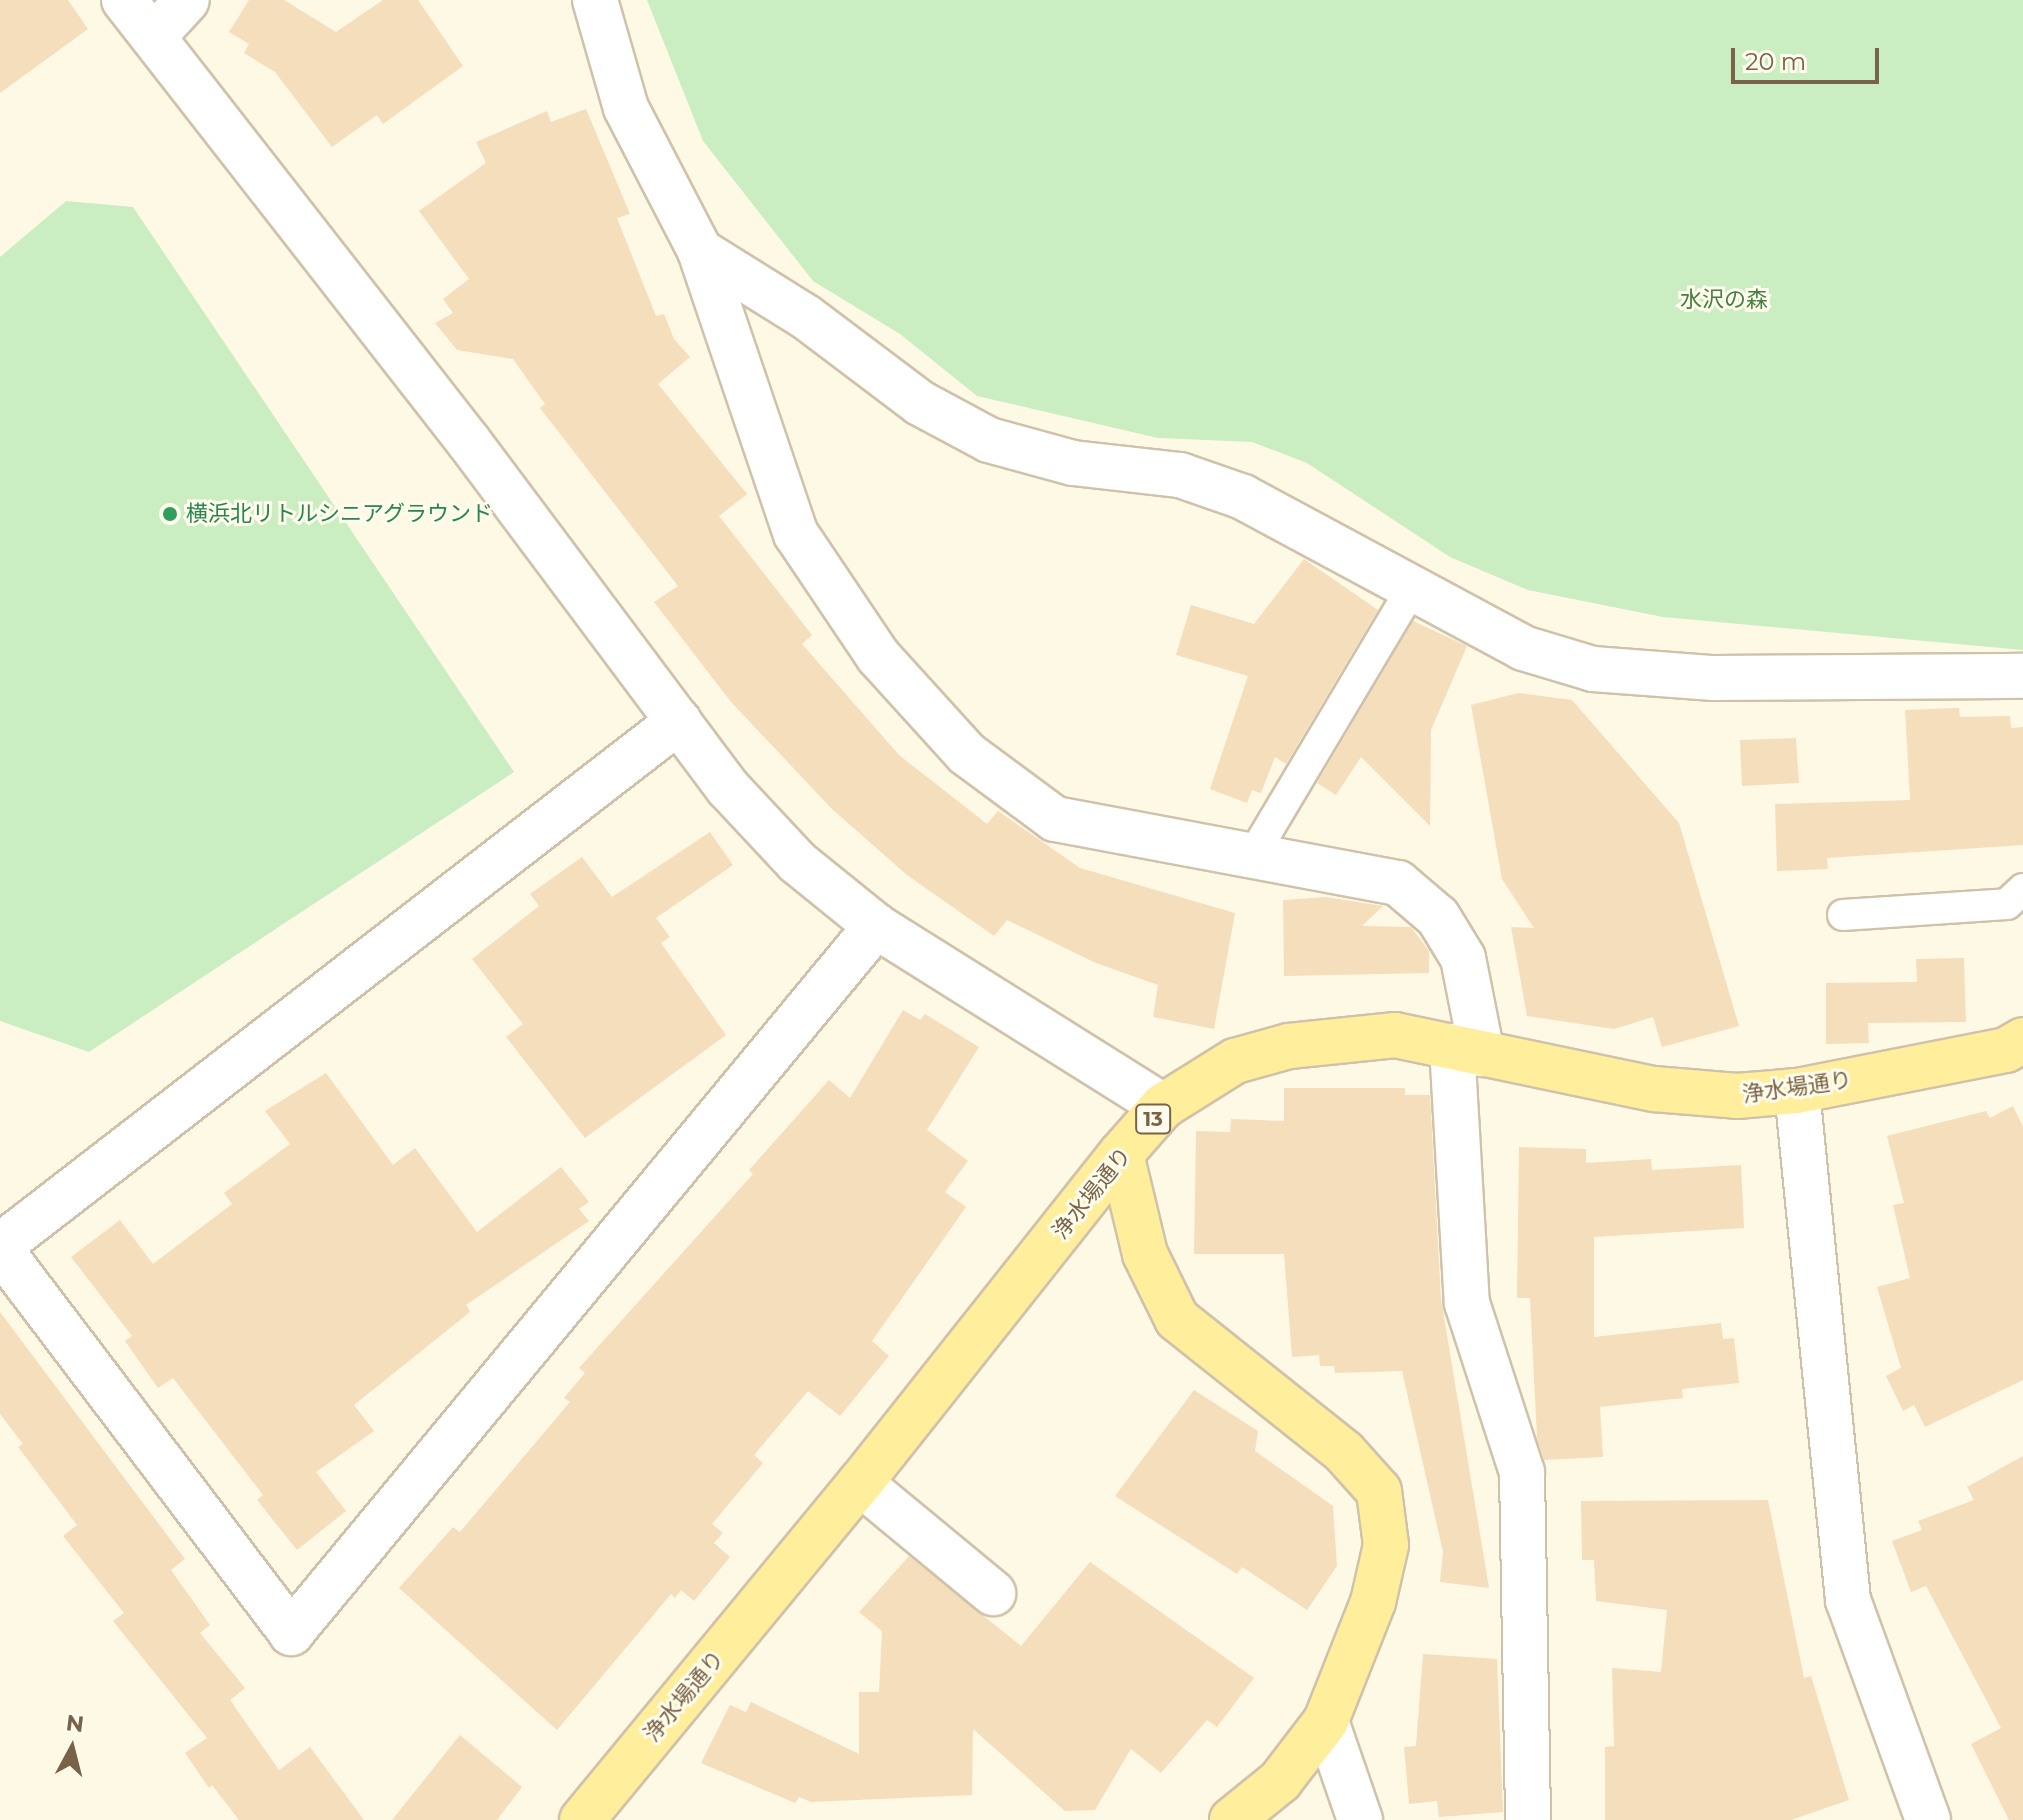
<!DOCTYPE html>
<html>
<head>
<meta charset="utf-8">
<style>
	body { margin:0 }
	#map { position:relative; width:2023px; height:1820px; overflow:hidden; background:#fef9e5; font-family:Montserrat,"Noto Sans JP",sans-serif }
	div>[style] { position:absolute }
	.green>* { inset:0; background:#cbedc2 }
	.building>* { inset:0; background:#f5debb }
	.roads { filter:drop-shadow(2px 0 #d0c2aa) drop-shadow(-2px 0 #d0c2aa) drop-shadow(0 2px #d0c2aa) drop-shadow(0 -2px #d0c2aa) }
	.lane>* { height:30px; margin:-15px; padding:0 15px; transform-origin:15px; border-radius:15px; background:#fff }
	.street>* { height:44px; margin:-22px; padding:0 22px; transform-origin:22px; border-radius:22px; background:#fff }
	.secondary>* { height:44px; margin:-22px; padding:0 22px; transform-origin:22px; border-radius:22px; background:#fff }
	.primary>* { height:44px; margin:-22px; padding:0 22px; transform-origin:22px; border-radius:22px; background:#ffee9b }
	.dots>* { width:22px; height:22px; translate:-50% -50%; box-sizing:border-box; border:4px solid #fffced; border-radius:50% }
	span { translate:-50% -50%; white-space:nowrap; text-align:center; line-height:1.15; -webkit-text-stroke:6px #fffced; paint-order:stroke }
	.shield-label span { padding:2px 6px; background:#fffced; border:2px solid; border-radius:6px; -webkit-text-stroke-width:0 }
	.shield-label { font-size:20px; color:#796348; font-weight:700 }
	.park-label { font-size:22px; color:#45803f }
	.leisure-label { font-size:22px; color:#27864d }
	.left { translate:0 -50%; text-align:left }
	.street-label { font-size:22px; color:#796348 }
	.north { position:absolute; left:32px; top:1708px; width:80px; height:80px; -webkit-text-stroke:6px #fffced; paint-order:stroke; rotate:7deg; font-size:22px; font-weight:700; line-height:32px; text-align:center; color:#796348 }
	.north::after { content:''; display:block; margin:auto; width:28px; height:36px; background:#796348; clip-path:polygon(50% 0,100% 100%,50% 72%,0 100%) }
	.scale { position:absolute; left:1731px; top:48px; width:148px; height:36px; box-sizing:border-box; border:4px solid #796348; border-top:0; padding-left:10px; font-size:24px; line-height:28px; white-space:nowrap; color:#796348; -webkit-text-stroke:6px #fffced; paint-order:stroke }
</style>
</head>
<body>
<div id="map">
	<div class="green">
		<div style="clip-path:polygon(647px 0,2023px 0,2023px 650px,1663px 617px,1528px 590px,1450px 557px,1307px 463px,1252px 442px,1158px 438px,977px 396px,900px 334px,813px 281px,703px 141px)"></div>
		<div style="clip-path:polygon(66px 201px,133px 207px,514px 772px,89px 1052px,0 1021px,0 257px)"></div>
	</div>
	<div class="building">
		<div style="clip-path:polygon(0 0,68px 0,88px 29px,0 93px)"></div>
		<div style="clip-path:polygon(249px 0,284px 0,336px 32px,383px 0,418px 0,463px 66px,383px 124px,377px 115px,332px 147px,275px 72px,244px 53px,249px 44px,229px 32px)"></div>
		<div style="clip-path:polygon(586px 109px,630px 214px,617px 218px,656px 316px,664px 314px,674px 339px,690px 357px,658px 384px,747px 494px,719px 516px,812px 635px,802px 644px,899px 755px,987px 824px,998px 811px,1080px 868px,1235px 913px,1214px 1029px,1153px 1017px,1158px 985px,1096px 963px,1007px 920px,994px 936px,907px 875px,832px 809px,731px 702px,654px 602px,678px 586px,540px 408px,545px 404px,513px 359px,457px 350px,435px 323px,453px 313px,443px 299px,469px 279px,419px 211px,486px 163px,476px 142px,547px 111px,551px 122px)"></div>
		<div style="clip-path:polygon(1304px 559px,1378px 610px,1286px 764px,1275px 757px,1261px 793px,1252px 790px,1247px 803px,1210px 789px,1248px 676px,1176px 655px,1191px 605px,1254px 624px)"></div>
		<div style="clip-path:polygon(1413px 621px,1467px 646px,1431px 730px,1430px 826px,1361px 757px,1336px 795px,1317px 783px)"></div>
		<div style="clip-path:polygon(1519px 693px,1572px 700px,1679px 823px,1739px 1026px,1662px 1047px,1653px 1017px,1614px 1029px,1527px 1016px,1511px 927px,1534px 928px,1502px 879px,1471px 705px)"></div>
		<div style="clip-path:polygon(1959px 708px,1960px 717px,2010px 716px,2011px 728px,2023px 727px,2023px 845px,1827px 858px,1828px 869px,1777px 871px,1775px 804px,1910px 800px,1905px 710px)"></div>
		<div style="clip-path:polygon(1796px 738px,1799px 783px,1742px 786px,1740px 740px)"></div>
		<div style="clip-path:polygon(710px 832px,733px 865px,656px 918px,670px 937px,661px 943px,726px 1035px,585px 1138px,506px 1037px,523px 1024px,472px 959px,539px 906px,530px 894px,582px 857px,612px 897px)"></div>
		<div style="clip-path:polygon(1326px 897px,1383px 906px,1362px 926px,1411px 927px,1429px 951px,1429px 973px,1284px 976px,1283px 900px)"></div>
		<div style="clip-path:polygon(1964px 958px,1966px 1022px,1868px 1023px,1869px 1043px,1826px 1044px,1826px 983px,1917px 982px,1916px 959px)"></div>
		<div style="clip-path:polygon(903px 1010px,920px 1020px,925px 1014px,979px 1047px,927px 1130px,968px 1161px,945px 1192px,966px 1207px,872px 1341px,889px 1356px,840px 1416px,808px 1391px,754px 1455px,763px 1463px,712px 1524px,723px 1533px,714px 1543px,730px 1557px,694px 1601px,681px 1590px,675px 1598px,671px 1594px,557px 1730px,399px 1588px,453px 1527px,460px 1532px,570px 1402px,564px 1398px,585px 1373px,579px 1368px,753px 1174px,749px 1170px,829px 1080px,850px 1098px)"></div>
		<div style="clip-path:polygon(326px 1073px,393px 1165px,415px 1148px,477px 1232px,561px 1167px,589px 1202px,579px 1209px,589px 1221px,466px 1305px,470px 1312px,354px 1405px,374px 1431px,316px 1472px,346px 1511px,297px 1550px,257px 1500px,263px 1495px,173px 1378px,158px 1388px,125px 1341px,132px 1336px,71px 1257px,120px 1220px,153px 1264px,232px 1204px,224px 1193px,290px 1144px,265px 1111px)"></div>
		<div style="clip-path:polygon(1284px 1088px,1405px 1088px,1405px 1095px,1430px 1095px,1441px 1299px,1489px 1588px,1440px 1582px,1443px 1552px,1402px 1371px,1335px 1373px,1334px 1366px,1320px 1366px,1319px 1355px,1292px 1357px,1284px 1254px,1194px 1254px,1196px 1131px,1230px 1132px,1231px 1119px,1284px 1121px)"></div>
		<div style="clip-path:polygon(2013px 1106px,2023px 1127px,2023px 1380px,1925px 1427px,1914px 1405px,1903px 1411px,1886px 1376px,1901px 1368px,1877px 1287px,1910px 1278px,1893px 1205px,1904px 1203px,1887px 1136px,1986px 1111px,1990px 1118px)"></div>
		<div style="clip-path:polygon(1519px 1147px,1586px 1149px,1586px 1163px,1651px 1159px,1652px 1170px,1741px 1165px,1744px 1228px,1594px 1237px,1594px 1337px,1721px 1323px,1723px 1339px,1734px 1338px,1739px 1383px,1682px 1389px,1683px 1398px,1600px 1407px,1603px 1457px,1544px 1460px,1537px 1438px,1530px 1298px,1517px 1298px)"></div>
		<div style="clip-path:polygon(0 1312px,185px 1559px,171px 1570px,210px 1625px,200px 1633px,245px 1688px,230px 1700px,279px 1770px,310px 1747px,364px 1820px,239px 1820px,212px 1785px,209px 1788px,185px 1753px,207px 1738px,113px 1621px,124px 1613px,63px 1536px,77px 1525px,18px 1447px,23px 1444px,0 1414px)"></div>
		<div style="clip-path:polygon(1194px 1390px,1258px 1431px,1255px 1451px,1333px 1506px,1337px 1566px,1307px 1610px,1242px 1567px,1237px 1574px,1115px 1496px)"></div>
		<div style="clip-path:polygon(2023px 1456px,2023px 1820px,2009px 1820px,1971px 1744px,2001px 1728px,1926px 1586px,1911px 1592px,1892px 1541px,1922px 1530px,1918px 1521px,1974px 1500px,1967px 1487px)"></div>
		<div style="clip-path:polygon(1768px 1500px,1804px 1678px,1811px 1676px,1849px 1800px,1791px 1820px,1605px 1820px,1605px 1747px,1614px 1746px,1612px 1668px,1661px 1672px,1667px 1610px,1596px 1601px,1594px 1560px,1582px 1560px,1581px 1501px)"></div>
		<div style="clip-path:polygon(909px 1556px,1021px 1646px,1090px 1562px,1254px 1678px,1217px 1727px,1207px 1720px,1161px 1773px,1131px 1749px,1095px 1810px,1065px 1811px,973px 1729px,972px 1795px,811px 1802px,799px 1797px,795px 1803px,701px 1763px,730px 1705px,746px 1712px,751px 1702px,859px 1754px,859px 1692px,879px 1692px,882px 1631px,859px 1612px)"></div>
		<div style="clip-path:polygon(1423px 1654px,1497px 1659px,1503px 1812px,1439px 1817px,1437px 1801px,1409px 1804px,1404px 1747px,1416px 1746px)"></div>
		<div style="clip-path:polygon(460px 1735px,522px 1787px,497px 1820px,392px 1820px)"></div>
	</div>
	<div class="roads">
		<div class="lane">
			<div style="left:1253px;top:855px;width:306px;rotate:-59.2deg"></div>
			<div style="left:1843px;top:915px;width:164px;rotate:-3.8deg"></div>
			<div style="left:2007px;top:904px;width:22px;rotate:-43deg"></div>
		</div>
		<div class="street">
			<div style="left:595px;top:0;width:112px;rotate:74deg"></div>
			<div style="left:626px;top:108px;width:161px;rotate:62.6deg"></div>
			<div style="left:700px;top:251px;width:299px;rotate:71.3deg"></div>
			<div style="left:796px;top:534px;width:147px;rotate:56.1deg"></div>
			<div style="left:878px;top:656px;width:132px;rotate:47.8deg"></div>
			<div style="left:967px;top:754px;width:109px;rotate:36.5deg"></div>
			<div style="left:1055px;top:819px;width:349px;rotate:10.6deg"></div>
			<div style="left:1398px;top:883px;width:52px;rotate:40.4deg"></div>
			<div style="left:1438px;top:917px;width:48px;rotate:58.6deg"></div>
			<div style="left:1463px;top:958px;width:98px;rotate:78.8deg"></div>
			<div style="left:155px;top:35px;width:47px;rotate:-47.6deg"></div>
			<div style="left:700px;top:251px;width:125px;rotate:31.9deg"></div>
			<div style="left:806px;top:317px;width:143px;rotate:37deg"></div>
			<div style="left:920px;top:403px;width:78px;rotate:28.2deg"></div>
			<div style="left:989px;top:440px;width:87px;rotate:15.3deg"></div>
			<div style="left:1073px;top:463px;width:108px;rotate:6.4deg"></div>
			<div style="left:1180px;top:475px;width:67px;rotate:19.2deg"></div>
			<div style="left:1243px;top:497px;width:318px;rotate:28.3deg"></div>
			<div style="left:1523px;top:648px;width:73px;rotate:16.7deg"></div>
			<div style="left:1593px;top:669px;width:121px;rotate:4.3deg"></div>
			<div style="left:1714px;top:678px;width:309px;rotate:-0.4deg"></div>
			<div style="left:1452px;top:1046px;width:257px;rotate:86.7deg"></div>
			<div style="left:1467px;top:1303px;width:178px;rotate:72deg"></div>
			<div style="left:1522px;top:1472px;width:348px;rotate:89deg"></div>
			<div style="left:0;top:1246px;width:858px;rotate:-37.71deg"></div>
			<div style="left:0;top:1249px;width:482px;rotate:52.8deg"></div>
			<div style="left:291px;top:1633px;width:918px;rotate:-50.39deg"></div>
			<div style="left:860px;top:1483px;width:173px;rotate:39.6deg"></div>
			<div style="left:1326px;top:1721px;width:105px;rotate:71deg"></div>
		</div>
		<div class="secondary">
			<div style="left:124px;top:0;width:561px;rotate:52.03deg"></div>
			<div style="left:469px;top:442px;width:432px;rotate:53.2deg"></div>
			<div style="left:728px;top:788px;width:101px;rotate:47deg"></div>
			<div style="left:797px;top:862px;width:102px;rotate:39deg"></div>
			<div style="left:876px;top:926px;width:339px;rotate:32.1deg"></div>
			<div style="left:1797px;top:1091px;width:512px;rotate:84.28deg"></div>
			<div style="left:1848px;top:1600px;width:234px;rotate:70deg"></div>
		</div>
		<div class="primary">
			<div style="left:1121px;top:1154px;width:103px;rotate:76.5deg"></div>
			<div style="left:1145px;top:1254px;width:72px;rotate:63.8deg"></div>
			<div style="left:1177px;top:1319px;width:213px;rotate:38.5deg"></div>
			<div style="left:1344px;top:1452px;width:52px;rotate:48.1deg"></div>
			<div style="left:1379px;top:1491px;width:54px;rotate:82.6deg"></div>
			<div style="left:1386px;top:1545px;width:58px;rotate:102.8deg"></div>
			<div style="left:1373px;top:1602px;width:128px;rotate:111.6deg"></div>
			<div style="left:1326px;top:1721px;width:76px;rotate:127.5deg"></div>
			<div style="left:1280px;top:1781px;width:62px;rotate:140.9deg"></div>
			<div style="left:582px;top:1820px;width:437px;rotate:-50.5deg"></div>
			<div style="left:860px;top:1483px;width:420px;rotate:-51.6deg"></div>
			<div style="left:1121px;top:1154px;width:64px;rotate:-48.8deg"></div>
			<div style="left:1163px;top:1106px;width:85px;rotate:-32deg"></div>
			<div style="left:1235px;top:1061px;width:56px;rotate:-15.5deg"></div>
			<div style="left:1289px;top:1046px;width:107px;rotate:-5.9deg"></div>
			<div style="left:1395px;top:1035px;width:265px;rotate:11.8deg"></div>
			<div style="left:1654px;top:1089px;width:83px;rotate:4.8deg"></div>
			<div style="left:1737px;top:1096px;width:60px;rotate:-4.8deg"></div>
			<div style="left:1797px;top:1091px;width:213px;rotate:-11.1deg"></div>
			<div style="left:2006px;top:1050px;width:20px;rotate:-30deg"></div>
		</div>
	</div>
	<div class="dots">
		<div style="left:170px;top:514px;background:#2e9e5b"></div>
	</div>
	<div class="shield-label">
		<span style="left:1153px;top:1119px">13</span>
	</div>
	<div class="park-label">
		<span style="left:1724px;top:300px">水沢の森</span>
	</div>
	<div class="leisure-label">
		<span class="left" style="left:186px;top:514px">横浜北リトルシニアグラウンド</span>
	</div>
	<div class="street-label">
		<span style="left:1797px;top:1087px;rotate:-8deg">浄水場通り</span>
		<span style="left:1092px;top:1193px;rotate:-51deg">浄水場通り</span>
		<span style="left:684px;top:1696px;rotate:-50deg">浄水場通り</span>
	</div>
	<div class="north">N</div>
	<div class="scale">20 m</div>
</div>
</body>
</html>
